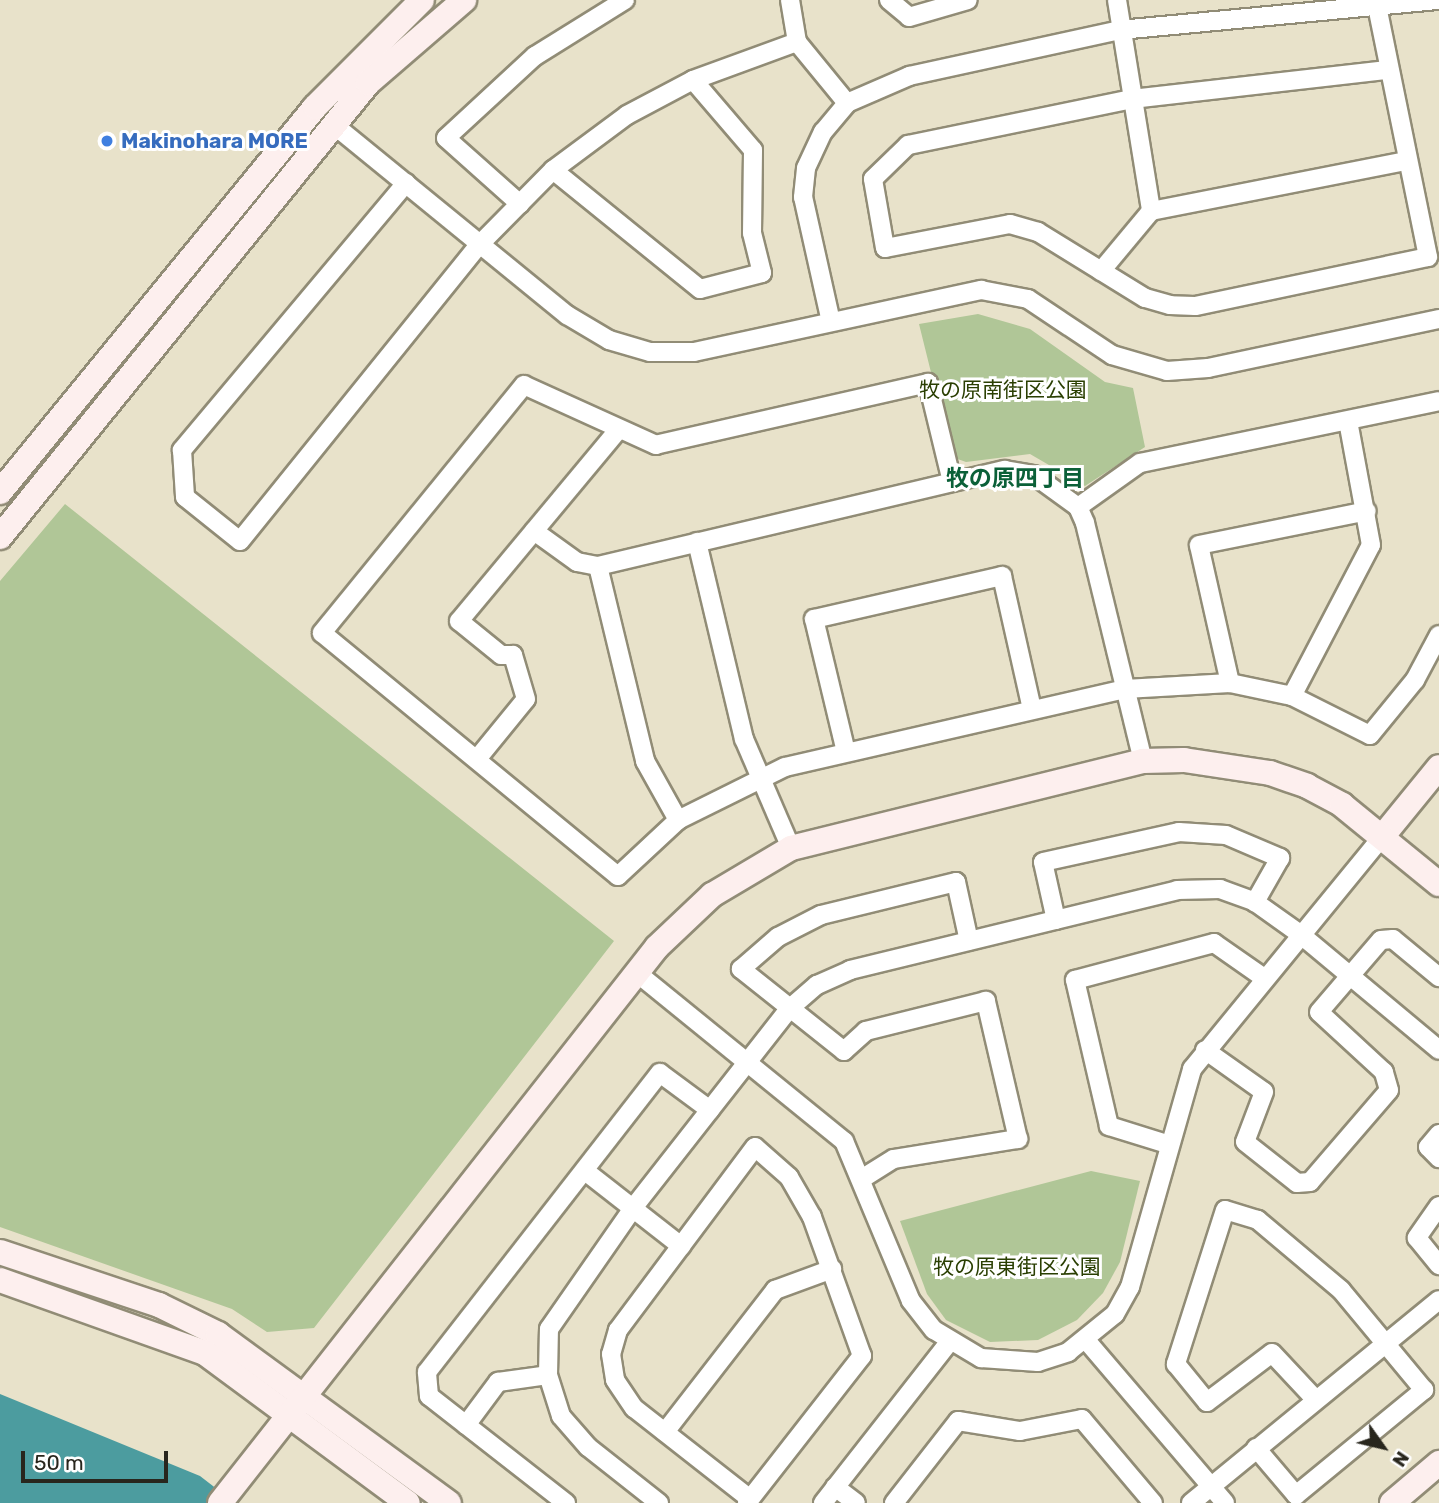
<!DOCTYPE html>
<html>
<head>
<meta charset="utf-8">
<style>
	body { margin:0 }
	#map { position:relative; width:1439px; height:1503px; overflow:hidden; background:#e8e2ca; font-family:Rubik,"Noto Sans JP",sans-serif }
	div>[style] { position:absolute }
	.green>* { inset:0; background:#b0c697 }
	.water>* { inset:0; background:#4c9c9f }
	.roads { filter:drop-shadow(2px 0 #918c76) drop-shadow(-2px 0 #918c76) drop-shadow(0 2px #918c76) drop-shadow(0 -2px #918c76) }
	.street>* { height:18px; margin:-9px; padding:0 9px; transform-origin:9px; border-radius:9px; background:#fff }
	.secondary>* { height:24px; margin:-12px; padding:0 12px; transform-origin:12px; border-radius:12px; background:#fdefee }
	.dots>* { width:19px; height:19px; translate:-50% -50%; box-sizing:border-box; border:4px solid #fff; border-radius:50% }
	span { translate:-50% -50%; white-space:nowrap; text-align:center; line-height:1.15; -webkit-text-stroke:6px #fff; paint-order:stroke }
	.shop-label { font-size:21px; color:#366cbe; font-weight:700 }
	.left { translate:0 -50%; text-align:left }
	.park-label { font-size:21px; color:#2a3f02 }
	.neighbourhood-label { font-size:23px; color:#0b6038; font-weight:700 }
	.north { position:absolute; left:1348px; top:1412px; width:70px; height:70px; -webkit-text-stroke:5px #fff; paint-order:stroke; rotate:124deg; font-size:19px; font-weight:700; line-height:28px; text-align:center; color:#28261d }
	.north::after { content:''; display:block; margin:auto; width:24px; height:32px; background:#28261d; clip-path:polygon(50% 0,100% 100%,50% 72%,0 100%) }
	.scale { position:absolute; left:21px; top:1451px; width:147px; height:32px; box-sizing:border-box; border:4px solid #28261d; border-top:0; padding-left:9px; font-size:21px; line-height:24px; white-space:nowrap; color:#28261d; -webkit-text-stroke:5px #fff; paint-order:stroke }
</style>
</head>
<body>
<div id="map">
	<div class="green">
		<div style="clip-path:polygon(978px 314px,1030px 329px,1105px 382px,1133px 388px,1145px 447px,1085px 486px,1030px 454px,966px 462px,952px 457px,919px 324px)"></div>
		<div style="clip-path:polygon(65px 504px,614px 941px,314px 1328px,267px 1332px,232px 1309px,0 1227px,0 581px)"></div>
		<div style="clip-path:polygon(1091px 1171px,1140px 1181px,1120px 1262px,1103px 1293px,1077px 1320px,1038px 1340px,990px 1342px,946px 1320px,927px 1294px,900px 1221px)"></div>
	</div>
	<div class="water">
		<div style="clip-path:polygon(0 1394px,200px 1476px,235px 1503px,0 1503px)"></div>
	</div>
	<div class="roads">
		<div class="street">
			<div style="left:790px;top:0;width:43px;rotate:80.5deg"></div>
			<div style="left:797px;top:42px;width:79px;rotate:50.7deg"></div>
			<div style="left:889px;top:0;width:26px;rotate:40deg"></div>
			<div style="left:909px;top:17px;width:61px;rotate:-16.1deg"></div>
			<div style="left:1117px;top:0;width:214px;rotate:80.8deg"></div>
			<div style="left:1377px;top:6px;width:256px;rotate:78.5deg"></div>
			<div style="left:1428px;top:257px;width:238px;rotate:168.1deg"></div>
			<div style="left:1195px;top:306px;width:25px;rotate:-178deg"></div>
			<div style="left:1170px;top:305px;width:26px;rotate:-164deg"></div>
			<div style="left:1145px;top:298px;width:126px;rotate:-148.3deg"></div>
			<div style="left:1038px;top:232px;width:29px;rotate:-164deg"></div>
			<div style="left:1010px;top:224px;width:127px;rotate:169.1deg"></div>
			<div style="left:885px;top:248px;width:70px;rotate:-99.9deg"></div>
			<div style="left:873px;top:179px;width:49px;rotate:-44.2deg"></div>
			<div style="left:908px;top:145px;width:229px;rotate:-11.6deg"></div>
			<div style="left:1132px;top:99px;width:257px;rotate:-6.5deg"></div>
			<div style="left:334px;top:125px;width:301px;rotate:39.2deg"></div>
			<div style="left:567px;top:315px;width:49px;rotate:30.8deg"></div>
			<div style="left:609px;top:340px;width:43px;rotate:16.3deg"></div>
			<div style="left:650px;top:352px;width:44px"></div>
			<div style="left:694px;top:352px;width:294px;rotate:-12.2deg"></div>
			<div style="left:981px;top:290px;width:48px;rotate:10.8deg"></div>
			<div style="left:1028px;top:299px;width:101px;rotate:33.7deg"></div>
			<div style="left:1112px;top:355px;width:57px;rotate:16.2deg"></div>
			<div style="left:1167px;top:371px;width:41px;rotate:-4.2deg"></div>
			<div style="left:1208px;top:368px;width:236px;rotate:-12deg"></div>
			<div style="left:553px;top:170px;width:189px;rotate:39deg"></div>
			<div style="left:700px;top:289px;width:64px;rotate:-14.5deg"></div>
			<div style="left:762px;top:273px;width:41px;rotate:-104deg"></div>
			<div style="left:752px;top:233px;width:83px;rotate:-89.3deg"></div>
			<div style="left:753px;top:150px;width:92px;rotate:-130.6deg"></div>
			<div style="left:406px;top:183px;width:349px;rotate:130deg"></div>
			<div style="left:182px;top:450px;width:47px;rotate:86.3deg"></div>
			<div style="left:185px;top:497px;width:70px;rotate:38.7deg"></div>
			<div style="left:240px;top:541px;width:382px;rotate:-51.1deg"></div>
			<div style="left:480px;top:244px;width:104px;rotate:-45.4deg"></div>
			<div style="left:553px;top:170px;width:92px;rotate:-36.6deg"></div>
			<div style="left:627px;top:115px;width:75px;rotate:-27.9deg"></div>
			<div style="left:693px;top:80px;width:111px;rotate:-20.1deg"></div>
			<div style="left:520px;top:204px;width:99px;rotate:-138.3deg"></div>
			<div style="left:446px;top:138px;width:121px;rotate:-42.7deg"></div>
			<div style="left:535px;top:56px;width:106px;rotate:-31.9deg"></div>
			<div style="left:1101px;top:271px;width:78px;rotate:-50.2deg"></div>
			<div style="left:1151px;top:211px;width:261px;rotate:-11.1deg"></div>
			<div style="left:831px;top:322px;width:128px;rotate:-102.6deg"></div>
			<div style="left:803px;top:197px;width:29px;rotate:-84deg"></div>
			<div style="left:806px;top:168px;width:40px;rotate:-65deg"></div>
			<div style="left:823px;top:132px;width:38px;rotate:-50deg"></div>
			<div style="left:847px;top:103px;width:68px;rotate:-23.5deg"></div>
			<div style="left:909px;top:76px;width:216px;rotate:-12.3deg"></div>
			<div style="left:1120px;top:30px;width:320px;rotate:-5.4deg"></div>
			<div style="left:952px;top:482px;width:102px;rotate:-103.6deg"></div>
			<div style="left:928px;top:383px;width:279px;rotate:167.2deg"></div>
			<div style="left:656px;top:445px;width:145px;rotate:-155.6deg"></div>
			<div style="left:524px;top:385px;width:320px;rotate:129.2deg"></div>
			<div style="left:322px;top:633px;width:383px;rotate:39.4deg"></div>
			<div style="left:618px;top:876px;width:82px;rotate:-43deg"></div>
			<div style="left:678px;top:820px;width:119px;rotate:-26.4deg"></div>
			<div style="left:785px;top:767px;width:349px;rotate:-12.9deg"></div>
			<div style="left:1125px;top:689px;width:105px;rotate:-3.3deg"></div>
			<div style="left:1230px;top:683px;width:63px;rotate:11.8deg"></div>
			<div style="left:1292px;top:696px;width:87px;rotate:26.6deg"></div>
			<div style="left:1370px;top:735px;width:71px;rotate:-50.7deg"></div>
			<div style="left:1415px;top:680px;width:51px;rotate:-61.9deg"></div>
			<div style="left:1078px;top:507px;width:76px;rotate:-35.4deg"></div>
			<div style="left:1140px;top:463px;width:305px;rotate:-11.7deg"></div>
			<div style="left:534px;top:531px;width:53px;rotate:35.8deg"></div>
			<div style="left:577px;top:562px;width:21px;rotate:11deg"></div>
			<div style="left:598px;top:566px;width:418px;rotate:-13.3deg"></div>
			<div style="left:1005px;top:470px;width:29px;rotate:10deg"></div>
			<div style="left:1034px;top:475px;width:54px;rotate:36deg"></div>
			<div style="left:1078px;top:507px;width:17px;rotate:66deg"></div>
			<div style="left:1085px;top:523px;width:245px;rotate:76.3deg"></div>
			<div style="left:697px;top:542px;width:203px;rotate:76.6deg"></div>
			<div style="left:744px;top:739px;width:119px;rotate:66.7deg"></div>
			<div style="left:598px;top:566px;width:201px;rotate:76.4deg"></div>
			<div style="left:645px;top:761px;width:68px;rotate:60.8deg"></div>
			<div style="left:1230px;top:683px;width:141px;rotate:-102.7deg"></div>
			<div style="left:1199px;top:545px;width:171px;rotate:-11.4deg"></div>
			<div style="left:1292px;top:696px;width:170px;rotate:-62.4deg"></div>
			<div style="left:1371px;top:545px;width:126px;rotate:-100.5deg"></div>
			<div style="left:846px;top:752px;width:137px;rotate:-103.5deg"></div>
			<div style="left:814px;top:619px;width:193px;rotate:-12.9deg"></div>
			<div style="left:1002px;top:576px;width:136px;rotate:77.3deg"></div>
			<div style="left:477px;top:759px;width:77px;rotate:-50.8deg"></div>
			<div style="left:526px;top:699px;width:46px;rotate:-106.5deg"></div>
			<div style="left:513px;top:655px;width:12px;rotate:180deg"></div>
			<div style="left:501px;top:655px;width:54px;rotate:-141deg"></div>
			<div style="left:459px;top:621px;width:249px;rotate:-50.2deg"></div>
			<div style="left:1056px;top:920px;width:59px;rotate:-102.6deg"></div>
			<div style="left:1043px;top:862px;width:139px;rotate:-12.4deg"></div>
			<div style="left:1179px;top:832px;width:47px;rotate:3.7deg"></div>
			<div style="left:1226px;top:835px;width:59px;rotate:23.1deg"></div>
			<div style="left:1280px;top:858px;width:51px;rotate:119.6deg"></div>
			<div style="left:637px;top:973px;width:267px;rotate:39.1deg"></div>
			<div style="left:844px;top:1141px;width:173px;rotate:67.3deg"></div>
			<div style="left:911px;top:1301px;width:37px;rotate:52deg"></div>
			<div style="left:934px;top:1330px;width:55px;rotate:30.8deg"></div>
			<div style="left:981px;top:1358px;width:57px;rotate:4deg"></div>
			<div style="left:1038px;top:1362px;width:32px;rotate:-18deg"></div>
			<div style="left:1068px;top:1352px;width:60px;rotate:-39deg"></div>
			<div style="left:1115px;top:1314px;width:31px;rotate:-61deg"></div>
			<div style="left:1130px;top:1287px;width:227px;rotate:-74.1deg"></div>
			<div style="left:1192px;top:1069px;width:300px;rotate:-50.7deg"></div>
			<div style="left:1205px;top:1050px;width:72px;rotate:35.4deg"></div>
			<div style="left:1264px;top:1092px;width:53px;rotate:110.8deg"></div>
			<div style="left:1245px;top:1142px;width:66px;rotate:38.3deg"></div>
			<div style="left:1297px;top:1183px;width:13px;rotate:-4deg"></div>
			<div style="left:1310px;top:1182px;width:121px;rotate:-49.3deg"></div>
			<div style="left:1389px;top:1090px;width:19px;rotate:-106deg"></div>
			<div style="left:1384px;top:1072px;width:88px;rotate:-137.3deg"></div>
			<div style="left:1319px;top:1012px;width:95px;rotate:-49.3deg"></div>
			<div style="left:1381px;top:940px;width:12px;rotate:-5deg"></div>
			<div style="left:1393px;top:939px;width:60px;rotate:39.6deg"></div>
			<div style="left:1439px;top:1134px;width:17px;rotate:130deg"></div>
			<div style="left:1428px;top:1147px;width:16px;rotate:45deg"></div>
			<div style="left:1167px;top:1144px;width:61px;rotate:-162.8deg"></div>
			<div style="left:1109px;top:1126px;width:150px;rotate:-103.1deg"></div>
			<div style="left:1075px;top:980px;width:144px;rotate:-14.9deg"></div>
			<div style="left:1214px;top:943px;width:61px;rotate:35deg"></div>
			<div style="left:585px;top:1171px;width:122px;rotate:38deg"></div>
			<div style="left:863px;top:1178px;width:36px;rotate:-32deg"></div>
			<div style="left:894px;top:1159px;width:126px;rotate:-9.2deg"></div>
			<div style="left:1018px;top:1139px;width:142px;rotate:-103.1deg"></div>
			<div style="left:986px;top:1001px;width:124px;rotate:166deg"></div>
			<div style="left:866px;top:1031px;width:30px;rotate:138deg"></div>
			<div style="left:844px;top:1051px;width:132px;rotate:-141.5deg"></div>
			<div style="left:741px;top:969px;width:49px;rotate:-40.9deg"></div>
			<div style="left:778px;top:937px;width:48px;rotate:-27.1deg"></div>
			<div style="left:821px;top:915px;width:139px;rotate:-13.7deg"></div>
			<div style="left:956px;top:882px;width:60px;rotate:77.6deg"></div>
			<div style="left:1439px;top:1206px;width:39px;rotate:125deg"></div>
			<div style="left:1417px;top:1238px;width:35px;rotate:51deg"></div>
			<div style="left:1086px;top:1340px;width:214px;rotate:49.5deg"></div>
			<div style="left:466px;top:1425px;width:54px;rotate:-53.3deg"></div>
			<div style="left:498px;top:1382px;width:50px;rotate:-8deg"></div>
			<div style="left:665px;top:1432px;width:180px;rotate:-52.2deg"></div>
			<div style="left:775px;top:1290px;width:61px;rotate:-20.2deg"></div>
			<div style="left:1256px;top:1448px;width:62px;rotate:49.6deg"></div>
			<div style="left:1296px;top:1495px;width:166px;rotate:-39.4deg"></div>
			<div style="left:1424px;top:1390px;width:130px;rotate:-129.7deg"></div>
			<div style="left:1341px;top:1290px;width:109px;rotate:-139.9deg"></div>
			<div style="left:1258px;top:1220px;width:34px;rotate:-163deg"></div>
			<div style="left:1225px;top:1210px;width:162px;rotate:107.7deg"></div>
			<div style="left:1176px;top:1364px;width:49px;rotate:50.8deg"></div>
			<div style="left:1207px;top:1402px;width:81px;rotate:-37deg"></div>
			<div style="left:1272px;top:1353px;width:63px;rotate:46.9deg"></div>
			<div style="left:835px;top:1487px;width:26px;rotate:37deg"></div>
			<div style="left:566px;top:1503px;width:174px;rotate:-142deg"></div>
			<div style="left:429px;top:1396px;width:24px;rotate:-95deg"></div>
			<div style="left:427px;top:1372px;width:379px;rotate:-52.1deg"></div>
			<div style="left:660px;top:1073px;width:62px;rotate:36.5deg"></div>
			<div style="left:659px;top:1503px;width:90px;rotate:-141.7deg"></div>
			<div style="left:588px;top:1447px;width:41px;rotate:-131.1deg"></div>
			<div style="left:561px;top:1416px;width:43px;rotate:-107.6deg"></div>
			<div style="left:548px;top:1375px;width:46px;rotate:-88.8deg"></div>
			<div style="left:549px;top:1329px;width:147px;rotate:-55.2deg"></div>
			<div style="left:633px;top:1208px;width:253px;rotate:-51.9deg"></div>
			<div style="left:789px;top:1009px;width:37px;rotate:-41deg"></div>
			<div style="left:817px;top:985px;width:36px;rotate:-24deg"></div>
			<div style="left:850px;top:970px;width:337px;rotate:-13.7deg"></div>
			<div style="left:1177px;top:890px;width:43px;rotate:-1.3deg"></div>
			<div style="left:1220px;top:889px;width:37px;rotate:20deg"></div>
			<div style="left:1255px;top:902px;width:55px;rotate:35.4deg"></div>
			<div style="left:1300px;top:934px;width:181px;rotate:39.8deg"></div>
			<div style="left:747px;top:1503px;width:187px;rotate:-52deg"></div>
			<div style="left:862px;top:1356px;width:148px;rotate:-109.8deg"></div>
			<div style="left:812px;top:1217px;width:46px;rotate:-119.9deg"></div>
			<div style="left:789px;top:1177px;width:45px;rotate:-138.6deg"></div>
			<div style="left:755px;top:1147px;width:229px;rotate:126.8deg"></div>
			<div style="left:618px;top:1330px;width:25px;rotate:106deg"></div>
			<div style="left:611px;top:1354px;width:26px;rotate:81deg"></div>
			<div style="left:615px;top:1380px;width:34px;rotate:56deg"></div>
			<div style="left:634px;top:1408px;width:147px;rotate:38.1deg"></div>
			<div style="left:823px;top:1503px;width:206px;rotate:-51.9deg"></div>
			<div style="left:894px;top:1503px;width:104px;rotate:-52deg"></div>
			<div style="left:958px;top:1421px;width:63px;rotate:9.2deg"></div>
			<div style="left:1020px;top:1431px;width:63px;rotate:-11deg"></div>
			<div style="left:1082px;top:1419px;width:110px;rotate:49.8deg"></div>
			<div style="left:1191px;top:1503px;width:320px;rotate:-39.3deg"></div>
		</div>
		<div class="secondary">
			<div style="left:0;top:492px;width:497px;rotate:-50.7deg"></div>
			<div style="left:315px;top:107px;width:151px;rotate:-45deg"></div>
			<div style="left:0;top:537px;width:584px;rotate:-50.97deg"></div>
			<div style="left:368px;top:83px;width:127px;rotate:-40.8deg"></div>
			<div style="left:1382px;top:837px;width:90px;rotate:-50.8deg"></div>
			<div style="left:0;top:1252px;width:168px;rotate:18.4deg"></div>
			<div style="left:159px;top:1305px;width:66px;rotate:26.2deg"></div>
			<div style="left:218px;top:1334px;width:286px;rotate:36.2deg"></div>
			<div style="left:0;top:1280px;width:218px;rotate:19.6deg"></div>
			<div style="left:205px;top:1353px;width:252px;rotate:36.5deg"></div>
			<div style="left:220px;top:1503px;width:707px;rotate:-51.83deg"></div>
			<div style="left:657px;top:947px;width:76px;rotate:-43.4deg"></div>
			<div style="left:712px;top:895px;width:92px;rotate:-30.7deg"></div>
			<div style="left:791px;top:848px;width:363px;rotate:-13.9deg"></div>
			<div style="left:1143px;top:761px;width:41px;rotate:-1.4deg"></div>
			<div style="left:1184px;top:760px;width:87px;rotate:8.6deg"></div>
			<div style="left:1270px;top:773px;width:39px;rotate:19deg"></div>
			<div style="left:1307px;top:786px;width:40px;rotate:28deg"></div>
			<div style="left:1342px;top:805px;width:125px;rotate:39.2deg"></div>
			<div style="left:1392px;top:1503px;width:62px;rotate:-40.4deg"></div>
		</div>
	</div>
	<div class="dots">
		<div style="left:107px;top:141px;background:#3f7fe0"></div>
	</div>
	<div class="shop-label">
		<span class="left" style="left:121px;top:141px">Makinohara MORE</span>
	</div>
	<div class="park-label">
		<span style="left:1003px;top:390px">牧の原南街区公園</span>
		<span style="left:1017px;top:1267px">牧の原東街区公園</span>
	</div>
	<div class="neighbourhood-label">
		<span style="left:1015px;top:478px">牧の原四丁目</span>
	</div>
	<div class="north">N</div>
	<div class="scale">50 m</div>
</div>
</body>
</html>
